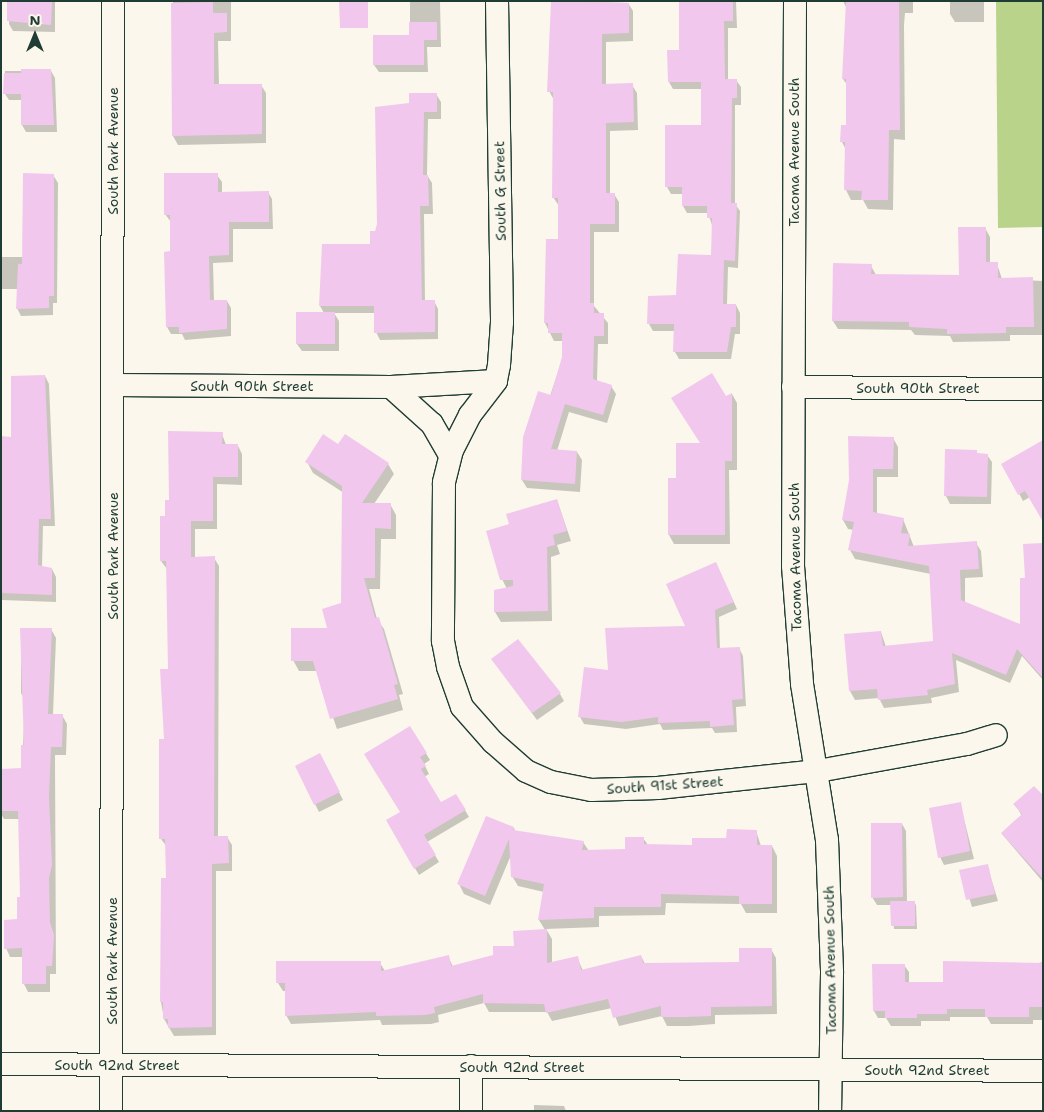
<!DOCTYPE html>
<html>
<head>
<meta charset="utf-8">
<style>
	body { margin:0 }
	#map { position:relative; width:1044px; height:1112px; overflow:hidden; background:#fbf7ec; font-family:"Shantell Sans",sans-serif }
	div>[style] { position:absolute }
	.green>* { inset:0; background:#b9d38b }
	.shadow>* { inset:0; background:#0003 }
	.building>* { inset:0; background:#f2c7ee }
	.roads { filter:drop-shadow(1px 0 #1f3d34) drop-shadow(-1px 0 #1f3d34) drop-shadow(0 1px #1f3d34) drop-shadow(0 -1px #1f3d34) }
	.minor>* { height:22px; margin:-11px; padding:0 11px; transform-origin:11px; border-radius:11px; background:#fbf7ec }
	span { translate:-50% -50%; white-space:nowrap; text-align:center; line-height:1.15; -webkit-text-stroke:4px #fbf7ec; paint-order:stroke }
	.street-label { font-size:14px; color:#1f3d34 }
	.frame { position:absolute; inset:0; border:2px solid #1f3d34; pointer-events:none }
	.north { position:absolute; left:10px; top:10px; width:50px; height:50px; -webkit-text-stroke:4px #fbf7ec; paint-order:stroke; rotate:0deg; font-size:14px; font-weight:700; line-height:20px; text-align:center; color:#1f3d34 }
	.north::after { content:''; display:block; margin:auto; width:18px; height:22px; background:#1f3d34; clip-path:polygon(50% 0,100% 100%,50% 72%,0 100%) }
</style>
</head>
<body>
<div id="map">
	<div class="green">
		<div style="clip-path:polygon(996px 1px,1043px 1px,1043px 227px,998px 228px)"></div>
	</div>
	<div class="shadow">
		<div style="clip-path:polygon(10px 1px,55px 1px,55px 32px,13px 31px,9px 24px)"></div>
		<div style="clip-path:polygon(173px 1px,231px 1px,231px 41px,218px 41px,219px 85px,261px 85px,266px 93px,266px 143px,178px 145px,173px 136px)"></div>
		<div style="clip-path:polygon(410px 1px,440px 1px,441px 47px,427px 47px,428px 72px,379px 72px,374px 65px,410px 36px)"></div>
		<div style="clip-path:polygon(552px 1px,628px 3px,633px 11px,633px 41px,606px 42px,606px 85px,632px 85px,637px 93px,638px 130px,610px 131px,610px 194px,614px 194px,619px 202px,619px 232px,594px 232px,594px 306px,608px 323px,608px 344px,598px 344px,597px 382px,611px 386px,616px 394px,607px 423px,569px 412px,557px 451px,577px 452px,582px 460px,580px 492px,527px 488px,522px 480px,563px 357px,563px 341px,554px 341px,545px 323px,559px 240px,559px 206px,553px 197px,554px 100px,549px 91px)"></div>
		<div style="clip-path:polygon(681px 1px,736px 1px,737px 28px,728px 28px,728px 80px,736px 80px,741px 87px,741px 105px,735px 105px,735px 204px,740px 211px,738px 268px,728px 267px,727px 305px,736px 305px,740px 313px,740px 334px,735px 334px,731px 359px,679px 359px,675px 352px,675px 331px,653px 331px,649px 324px,712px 256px,712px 225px,708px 213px,687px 213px,683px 206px,683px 194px,671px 194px,667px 187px,702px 127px,702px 89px,673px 89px,669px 82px,681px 51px)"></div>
		<div style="clip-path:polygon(843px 1px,913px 1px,913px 13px,905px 13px,904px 25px,905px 140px,894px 139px,893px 210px,868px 209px,863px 200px,851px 200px,846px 190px,846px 150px,842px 142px,842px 126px,847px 126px,848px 86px,843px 79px,847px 9px)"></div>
		<div style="clip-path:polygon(950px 1px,984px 1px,984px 22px,955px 22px,950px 14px)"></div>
		<div style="clip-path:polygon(5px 71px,51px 71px,55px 78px,57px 132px,26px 132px,22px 125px,22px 100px,9px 100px,5px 94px)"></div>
		<div style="clip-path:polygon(436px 94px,441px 102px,441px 119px,428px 119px,427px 175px,432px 183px,433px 214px,424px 214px,425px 301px,434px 301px,438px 309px,438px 339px,380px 340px,376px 332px,375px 313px,334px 313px,339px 321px,339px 351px,302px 351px,297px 344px,324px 313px,320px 306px,371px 245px,377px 232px,377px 108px,411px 104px)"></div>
		<div style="clip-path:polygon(53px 175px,58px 183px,57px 303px,53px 303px,53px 315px,21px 316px,17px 308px,17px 289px,1px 289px,1px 257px,23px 257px)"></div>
		<div style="clip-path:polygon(217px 175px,222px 182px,222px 193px,268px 192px,272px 199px,273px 229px,233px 229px,233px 262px,213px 263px,214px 301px,227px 301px,231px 308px,231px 336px,185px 340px,182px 334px,171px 334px,167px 327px,165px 253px,172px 253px,171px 222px,165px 214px)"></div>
		<div style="clip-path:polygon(985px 228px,990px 237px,990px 264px,997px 264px,1002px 279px,1043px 281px,1043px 335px,1010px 335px,1010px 341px,953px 342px,950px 336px,915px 335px,911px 330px,838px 329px,833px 321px,871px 266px,876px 275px,960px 277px)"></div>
		<div style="clip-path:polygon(45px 376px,49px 384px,55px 526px,43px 526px,42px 567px,52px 569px,56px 577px,56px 602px,2px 600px,1px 437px,12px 438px)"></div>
		<div style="clip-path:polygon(732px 394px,737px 403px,737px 470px,729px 470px,730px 544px,674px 544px,669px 535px,669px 479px,677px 479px,701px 444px,726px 398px)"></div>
		<div style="clip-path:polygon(222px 434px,226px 445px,238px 446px,242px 454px,242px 485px,217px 484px,217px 529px,195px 529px,195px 558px,214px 558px,219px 566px,218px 838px,227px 837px,232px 845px,232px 871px,216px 871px,216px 1035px,174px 1036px,164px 1019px,161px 1002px,168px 879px,167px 847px,161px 839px,169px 671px,167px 569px,161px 561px,170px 501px)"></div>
		<div style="clip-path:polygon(893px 438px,898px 447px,898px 477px,877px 477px,877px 514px,903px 519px,914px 547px,976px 543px,981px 551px,983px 577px,965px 578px,965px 603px,1021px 626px,1026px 579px,1043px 544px,1043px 680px,1022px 656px,1010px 683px,956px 660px,959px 692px,931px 698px,932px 703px,884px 708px,879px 698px,855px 700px,850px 691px,845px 635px,881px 632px,886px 647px,934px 642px,931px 574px,855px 559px,850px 550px,854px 530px,848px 529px,843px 520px,850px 480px)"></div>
		<div style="clip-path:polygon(1043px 441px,1030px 497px,1023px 501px,1003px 464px)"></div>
		<div style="clip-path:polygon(338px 446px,388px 464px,394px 474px,374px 504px,390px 504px,396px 515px,396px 539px,381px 539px,380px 589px,369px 589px,377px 619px,384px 629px,403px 694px,399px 695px,403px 710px,337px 729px,317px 671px,299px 671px,293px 660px,329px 629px,343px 604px,344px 493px,313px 473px,307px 462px)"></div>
		<div style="clip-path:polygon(946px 450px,976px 451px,978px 454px,987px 455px,992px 462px,991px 504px,950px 504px,946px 496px)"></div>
		<div style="clip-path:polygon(557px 500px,571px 541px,557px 545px,560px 554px,551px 557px,552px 621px,501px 622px,495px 612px,507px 589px,502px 579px,511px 525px)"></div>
		<div style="clip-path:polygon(716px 564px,737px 609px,719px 617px,720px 649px,739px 648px,743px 656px,746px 706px,736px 707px,737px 732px,715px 733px,712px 728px,663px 730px,660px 724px,626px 729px,584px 724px,580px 717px,609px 672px,687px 628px)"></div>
		<div style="clip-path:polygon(51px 629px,56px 638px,53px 715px,62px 715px,67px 724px,66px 755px,55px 755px,56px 974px,50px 974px,50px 992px,28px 992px,24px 984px,23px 957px,10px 957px,6px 948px,18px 920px,21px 898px,20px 819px,4px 819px,1px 814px,1px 770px,22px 770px,25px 700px,21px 693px,21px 630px)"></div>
		<div style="clip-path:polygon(492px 659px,560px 694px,564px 701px,537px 720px)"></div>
		<div style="clip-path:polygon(410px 727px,430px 760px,424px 764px,429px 774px,424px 777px,441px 804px,456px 795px,469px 817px,427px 842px,439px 862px,419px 875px,387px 821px,402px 812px)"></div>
		<div style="clip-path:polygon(324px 762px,343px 800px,319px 812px,315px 804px)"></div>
		<div style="clip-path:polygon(1043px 797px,1043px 882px,1002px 834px,1022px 816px,1015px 804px)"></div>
		<div style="clip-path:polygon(960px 803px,974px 859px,944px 865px,940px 857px)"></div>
		<div style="clip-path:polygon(902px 824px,906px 831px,907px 902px,914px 902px,916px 905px,917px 929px,894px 929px,892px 905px,877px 905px,872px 897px)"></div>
		<div style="clip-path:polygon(514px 828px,515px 831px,583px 842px,589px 851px,627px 851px,643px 838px,648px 845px,693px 846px,756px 831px,761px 846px,772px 846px,777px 856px,777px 913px,746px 913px,741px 904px,666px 903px,665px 915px,599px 916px,599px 927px,546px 929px,552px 939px,552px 963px,577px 957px,583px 971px,641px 956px,645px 964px,741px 963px,771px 949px,776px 958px,777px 1014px,715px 1015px,715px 1024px,689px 1026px,667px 1026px,662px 1016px,619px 1026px,612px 1008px,552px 1021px,547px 1012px,489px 1012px,484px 1003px,438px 1015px,439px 1022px,431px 1024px,382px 1025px,380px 1020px,291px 1024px,286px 1015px,286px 991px,283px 991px,278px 983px,380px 963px,385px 971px,448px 956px,453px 967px,495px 956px,545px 930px,539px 920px,544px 892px,518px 886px,512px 876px,511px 855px,490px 905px,464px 894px,459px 884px)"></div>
		<div style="clip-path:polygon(987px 865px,998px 901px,972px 907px,961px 871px)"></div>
		<div style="clip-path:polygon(1043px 962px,1043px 1020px,1033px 1020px,1033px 1024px,991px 1024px,987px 1017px,950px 1017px,950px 1021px,921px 1021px,921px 1026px,891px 1026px,886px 1018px,878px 1018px,874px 1011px,904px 965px,909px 972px,909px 983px,944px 983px)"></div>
		<div style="clip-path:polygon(534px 1105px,564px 1106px,566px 1111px,534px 1111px)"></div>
	</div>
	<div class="building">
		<div style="clip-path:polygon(52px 1px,51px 25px,7px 21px,7px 2px)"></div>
		<div style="clip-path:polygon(339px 1px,368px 1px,368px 28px,340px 28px)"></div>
		<div style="clip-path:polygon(551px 1px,629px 3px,629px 33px,602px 34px,602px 84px,633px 83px,634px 122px,606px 123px,606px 193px,615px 193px,615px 224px,590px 224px,590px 303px,594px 303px,594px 313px,604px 313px,604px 336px,594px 336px,593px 379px,612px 385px,603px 415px,565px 404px,551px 449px,577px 451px,575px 484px,521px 480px,523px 437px,538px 391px,551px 395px,562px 357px,562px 333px,548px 333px,548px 323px,544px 323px,546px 239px,558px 239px,558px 198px,552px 198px,553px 92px,547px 92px)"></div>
		<div style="clip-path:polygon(679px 1px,733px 1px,733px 21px,724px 21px,725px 79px,737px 79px,737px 98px,732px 98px,731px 203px,737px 203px,735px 261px,724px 260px,723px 304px,736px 304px,736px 327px,731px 327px,727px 352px,673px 352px,674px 324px,647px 324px,648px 296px,676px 295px,678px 254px,711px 255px,712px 218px,707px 218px,707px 206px,682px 206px,682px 187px,665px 187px,665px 125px,701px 125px,701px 82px,668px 82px,667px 50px,679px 50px)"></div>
		<div style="clip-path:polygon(846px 1px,899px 1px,900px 130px,889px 130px,888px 200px,861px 200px,862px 191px,844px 190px,845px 142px,840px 142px,841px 125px,846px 125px,846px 79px,842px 79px)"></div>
		<div style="clip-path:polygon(213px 2px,213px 13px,227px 13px,227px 32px,214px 33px,214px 84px,262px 84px,262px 134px,172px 136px,171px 3px)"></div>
		<div style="clip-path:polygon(409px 22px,437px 22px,437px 40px,424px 40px,424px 65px,373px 65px,373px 35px,409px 35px)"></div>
		<div style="clip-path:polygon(21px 69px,51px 69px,54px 125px,21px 125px,21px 94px,3px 94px,4px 73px,21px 73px)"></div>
		<div style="clip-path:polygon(409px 93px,437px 93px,437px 112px,424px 112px,423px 175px,428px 175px,429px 206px,420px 206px,422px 300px,435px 300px,435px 332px,374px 333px,374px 306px,319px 306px,322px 244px,370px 244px,370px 231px,375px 231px,377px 224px,375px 107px,409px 103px)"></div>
		<div style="clip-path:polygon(23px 173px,54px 174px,54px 296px,49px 296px,49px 308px,16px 309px,18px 264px,22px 264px)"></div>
		<div style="clip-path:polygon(164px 173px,218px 173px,218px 192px,269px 191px,269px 222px,229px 222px,229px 255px,209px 256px,210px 300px,227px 300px,227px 329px,179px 333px,179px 327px,166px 327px,164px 252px,170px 251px,170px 215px,164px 215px)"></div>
		<div style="clip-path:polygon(958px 227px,986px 227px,986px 262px,998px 262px,998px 278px,1033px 277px,1034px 327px,1006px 327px,1006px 333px,947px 334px,947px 329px,909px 327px,909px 322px,832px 321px,833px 263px,872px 264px,871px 274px,959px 275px)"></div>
		<div style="clip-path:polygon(296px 312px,335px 312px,335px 344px,296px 344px)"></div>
		<div style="clip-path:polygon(712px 373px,726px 396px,732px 393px,732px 461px,725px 461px,725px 535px,668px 535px,668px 478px,676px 478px,676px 443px,700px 443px,671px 398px)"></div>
		<div style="clip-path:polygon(45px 375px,51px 519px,39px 519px,38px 565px,52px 568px,52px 595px,1px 593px,1px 436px,11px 437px,11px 376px)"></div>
		<div style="clip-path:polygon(168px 431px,223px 432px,222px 444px,238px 444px,238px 477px,213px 477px,213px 521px,191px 521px,191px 557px,215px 556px,214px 836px,228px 836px,229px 863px,212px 864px,212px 1027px,168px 1028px,168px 1019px,163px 1019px,163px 1002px,160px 1002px,161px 878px,166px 878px,165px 839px,159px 839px,159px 739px,164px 739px,160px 669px,168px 669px,166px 561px,160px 561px,160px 516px,165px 516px,165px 500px,169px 500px)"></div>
		<div style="clip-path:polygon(323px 434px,338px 444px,345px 434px,389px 463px,362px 503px,391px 503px,391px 529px,375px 528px,375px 578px,364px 578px,375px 618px,379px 617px,398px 684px,394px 685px,398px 699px,330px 719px,313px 661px,291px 661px,291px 628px,327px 628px,322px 609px,341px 603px,342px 486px,305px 462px)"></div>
		<div style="clip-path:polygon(848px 436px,894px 437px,893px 469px,873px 469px,873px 512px,904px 518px,901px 533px,910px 534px,908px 546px,977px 541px,979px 569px,960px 570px,961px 600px,1020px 624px,1020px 578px,1025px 578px,1023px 544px,1043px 543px,1043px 678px,1017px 649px,1006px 675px,952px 653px,955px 684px,927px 690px,928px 695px,878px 700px,877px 689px,849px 691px,844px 634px,881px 631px,883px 646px,933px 641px,929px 566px,848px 550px,854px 522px,842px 520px,849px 480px)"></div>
		<div style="clip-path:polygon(1043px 440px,1043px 522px,1025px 491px,1018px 495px,1001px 464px)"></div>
		<div style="clip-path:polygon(945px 449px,977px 450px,977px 453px,988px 454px,987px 497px,944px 496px)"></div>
		<div style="clip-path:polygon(557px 499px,567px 531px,553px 535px,555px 545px,547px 547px,548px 611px,494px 612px,494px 590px,513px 586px,513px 580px,500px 580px,486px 531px,509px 524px,506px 514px)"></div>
		<div style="clip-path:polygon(716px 562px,734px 602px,715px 610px,717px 648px,740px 647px,743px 699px,732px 700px,734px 725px,710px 727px,710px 721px,658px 723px,658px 717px,622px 722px,578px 717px,584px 667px,608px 670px,605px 628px,685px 626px,666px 584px)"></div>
		<div style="clip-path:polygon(20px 628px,52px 628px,48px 714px,63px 714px,62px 747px,51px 747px,49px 797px,52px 865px,49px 878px,50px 922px,54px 935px,52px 966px,46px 966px,46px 984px,22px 984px,22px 948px,4px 949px,4px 920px,17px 919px,17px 897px,20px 897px,18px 811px,1px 811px,1px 769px,21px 768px,21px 745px,24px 745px)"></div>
		<div style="clip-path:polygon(518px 639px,561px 693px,532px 713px,491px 659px)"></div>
		<div style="clip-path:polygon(410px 726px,427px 753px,420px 757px,426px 766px,421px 769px,441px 802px,456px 794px,466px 810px,424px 835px,436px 855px,414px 869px,386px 820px,400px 812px,364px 754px)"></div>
		<div style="clip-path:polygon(320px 753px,340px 792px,314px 805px,295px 766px)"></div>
		<div style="clip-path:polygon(1034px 786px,1043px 795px,1043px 879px,1001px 833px,1022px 814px,1013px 804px)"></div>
		<div style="clip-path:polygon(961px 802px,970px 851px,938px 858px,929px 808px)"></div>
		<div style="clip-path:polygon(486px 816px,514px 827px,513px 830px,584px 841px,582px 850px,625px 849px,625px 837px,644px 837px,644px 844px,692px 845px,692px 838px,726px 838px,727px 829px,757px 830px,757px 845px,772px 845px,772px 904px,739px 904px,739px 896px,661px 894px,661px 907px,594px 907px,594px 918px,538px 920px,544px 884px,511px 877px,509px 839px,485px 896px,457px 884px)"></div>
		<div style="clip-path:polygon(871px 823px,902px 823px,903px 897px,871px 898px)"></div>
		<div style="clip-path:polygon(988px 864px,995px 894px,966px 900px,959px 870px)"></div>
		<div style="clip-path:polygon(890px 901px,915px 901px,915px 926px,891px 926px)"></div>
		<div style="clip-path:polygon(547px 929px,547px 963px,578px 956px,581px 970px,641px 955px,643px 963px,739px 962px,739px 948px,772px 948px,772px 1006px,711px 1007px,711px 1016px,684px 1017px,661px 1017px,661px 1006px,613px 1018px,608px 999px,546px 1013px,544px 1004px,483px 1003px,483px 994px,434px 1007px,435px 1013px,425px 1015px,376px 1016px,376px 1012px,285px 1016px,285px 983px,276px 983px,276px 961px,381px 961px,381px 971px,449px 955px,451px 966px,493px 955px,493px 946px,514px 946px,513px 931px)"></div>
		<div style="clip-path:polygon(943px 961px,1043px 963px,1043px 1007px,1029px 1007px,1029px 1017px,985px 1017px,985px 1009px,947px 1009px,947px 1014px,917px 1014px,917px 1018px,885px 1018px,885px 1011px,873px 1011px,872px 964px,905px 964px,905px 982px,943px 982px)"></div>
	</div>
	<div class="roads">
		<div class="minor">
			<div style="left:497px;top:1px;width:321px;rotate:89.1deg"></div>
			<div style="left:502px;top:322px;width:43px;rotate:94deg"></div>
			<div style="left:499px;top:365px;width:16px;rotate:101deg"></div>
			<div style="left:496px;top:381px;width:43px;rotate:127.4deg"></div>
			<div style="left:470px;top:415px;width:39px;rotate:117deg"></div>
			<div style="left:452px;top:450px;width:34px;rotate:104deg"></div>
			<div style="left:444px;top:483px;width:158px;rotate:90.4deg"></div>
			<div style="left:443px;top:641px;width:26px;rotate:79deg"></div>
			<div style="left:448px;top:667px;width:42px;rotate:70.7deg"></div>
			<div style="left:462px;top:707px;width:47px;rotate:48.5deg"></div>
			<div style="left:493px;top:742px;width:44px;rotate:41.3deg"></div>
			<div style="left:526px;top:771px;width:27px;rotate:24deg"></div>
			<div style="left:551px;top:782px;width:41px;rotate:11.3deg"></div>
			<div style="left:591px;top:790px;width:67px;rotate:-1.7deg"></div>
			<div style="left:658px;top:788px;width:161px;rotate:-6.1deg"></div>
			<div style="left:818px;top:771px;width:151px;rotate:-10.3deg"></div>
			<div style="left:967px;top:744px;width:30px;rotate:-17deg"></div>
			<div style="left:795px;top:1px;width:565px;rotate:90.2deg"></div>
			<div style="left:793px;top:566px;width:118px;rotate:85.6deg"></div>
			<div style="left:802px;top:684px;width:158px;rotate:80.9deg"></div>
			<div style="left:827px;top:840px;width:133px;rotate:87.8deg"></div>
			<div style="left:832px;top:973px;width:138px;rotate:90.8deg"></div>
			<div style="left:114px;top:385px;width:277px;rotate:0.4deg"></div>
			<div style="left:391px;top:387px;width:105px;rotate:-3.3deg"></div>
			<div style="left:391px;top:387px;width:55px;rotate:42.1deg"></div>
			<div style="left:432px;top:424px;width:36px;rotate:60deg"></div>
			<div style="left:793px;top:387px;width:250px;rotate:0.5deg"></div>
			<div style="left:1px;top:1064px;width:1042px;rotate:0.38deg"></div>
			<div style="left:471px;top:1066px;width:45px;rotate:90deg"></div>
			<div style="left:111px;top:1111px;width:1110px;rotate:-89.9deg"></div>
		</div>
	</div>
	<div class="street-label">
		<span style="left:113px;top:151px;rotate:-90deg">South Park Avenue</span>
		<span style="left:794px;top:152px;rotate:-90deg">Tacoma Avenue South</span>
		<span style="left:500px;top:191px;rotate:-91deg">South G Street</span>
		<span style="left:252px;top:386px">South 90th Street</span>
		<span style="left:918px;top:388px">South 90th Street</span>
		<span style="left:113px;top:556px;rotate:-90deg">South Park Avenue</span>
		<span style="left:795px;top:557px;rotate:-91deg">Tacoma Avenue South</span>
		<span style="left:665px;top:785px;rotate:-4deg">South 91st Street</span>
		<span style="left:830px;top:960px;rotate:-91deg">Tacoma Avenue South</span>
		<span style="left:112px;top:961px;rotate:-90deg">South Park Avenue</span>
		<span style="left:117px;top:1065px">South 92nd Street</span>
		<span style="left:522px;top:1067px">South 92nd Street</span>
		<span style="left:927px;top:1070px">South 92nd Street</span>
	</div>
	<div class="frame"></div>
	<div class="north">N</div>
</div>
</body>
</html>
